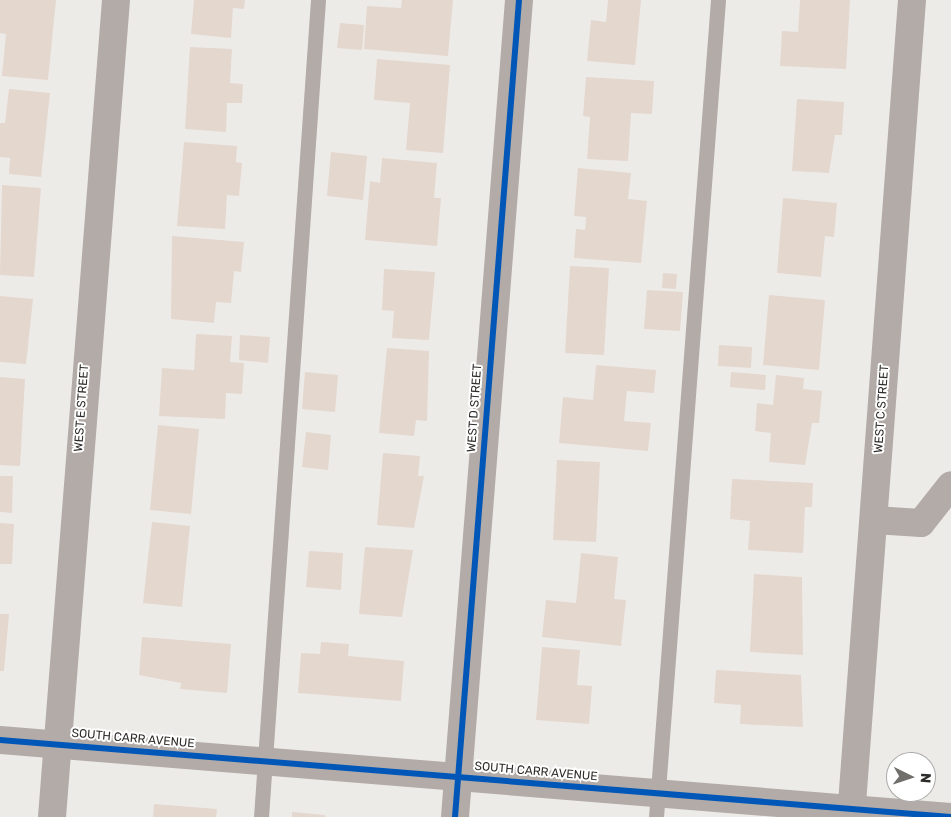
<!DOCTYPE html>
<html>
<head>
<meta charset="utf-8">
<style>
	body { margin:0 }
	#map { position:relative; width:951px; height:817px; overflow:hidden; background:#edebe8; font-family:Rubik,sans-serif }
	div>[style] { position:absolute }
	.building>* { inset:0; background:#e4d7ce }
	.service>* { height:15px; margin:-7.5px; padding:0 7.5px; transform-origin:7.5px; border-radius:7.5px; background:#b3aba7 }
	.minor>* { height:28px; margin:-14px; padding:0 14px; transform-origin:14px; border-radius:14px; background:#b3aba7 }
	.cycleway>* { height:6px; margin:-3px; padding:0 3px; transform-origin:3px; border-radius:3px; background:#0057b8 }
	span { translate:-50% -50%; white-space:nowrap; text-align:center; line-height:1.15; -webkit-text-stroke:4px #fff; paint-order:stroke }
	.street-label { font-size:12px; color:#2e2c2a }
	.north { position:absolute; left:886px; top:752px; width:50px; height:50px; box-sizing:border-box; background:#fff; border:1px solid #ababaa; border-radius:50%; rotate:94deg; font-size:14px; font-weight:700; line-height:20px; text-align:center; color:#2e2c2a }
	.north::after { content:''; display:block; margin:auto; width:18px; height:22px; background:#716f6c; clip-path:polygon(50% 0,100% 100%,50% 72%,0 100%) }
</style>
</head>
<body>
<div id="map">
	<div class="building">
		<div style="clip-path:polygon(0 0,56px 0,48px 80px,2px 76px,6px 34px,0 33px)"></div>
		<div style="clip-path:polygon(194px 0,245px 0,244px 9px,233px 8px,231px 38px,191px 34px)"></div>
		<div style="clip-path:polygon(402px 0,453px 0,448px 56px,364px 49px,367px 6px,401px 8px)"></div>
		<div style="clip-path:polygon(608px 0,641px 0,635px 65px,587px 61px,591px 20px,606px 22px)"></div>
		<div style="clip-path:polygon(800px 0,850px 0,846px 69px,780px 66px,782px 31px,798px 32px)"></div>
		<div style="clip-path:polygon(340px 23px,364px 25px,362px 50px,337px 48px)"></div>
		<div style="clip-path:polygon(190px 47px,232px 49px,230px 83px,243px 84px,242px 103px,227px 103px,226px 132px,185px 129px)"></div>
		<div style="clip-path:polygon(377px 59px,450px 65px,443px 153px,406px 150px,410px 103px,374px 100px)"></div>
		<div style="clip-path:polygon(586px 77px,654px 81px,652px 114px,631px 113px,628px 161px,587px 159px,590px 117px,583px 116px)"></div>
		<div style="clip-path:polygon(9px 89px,50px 93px,41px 177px,9px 174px,10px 158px,0 157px,0 123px,5px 123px)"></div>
		<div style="clip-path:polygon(797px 99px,844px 102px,842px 135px,835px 135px,829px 173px,792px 171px)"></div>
		<div style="clip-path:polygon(184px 142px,237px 146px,236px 162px,242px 163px,239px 196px,227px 195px,225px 229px,177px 226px)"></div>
		<div style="clip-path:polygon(331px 152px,367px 156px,363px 200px,327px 196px)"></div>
		<div style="clip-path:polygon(382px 158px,437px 163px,434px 198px,441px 198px,437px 246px,365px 240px,370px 181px,380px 183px)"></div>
		<div style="clip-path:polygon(578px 168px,631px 173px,628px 199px,647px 201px,641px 263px,574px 258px,576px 229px,585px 230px,586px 217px,574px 216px)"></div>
		<div style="clip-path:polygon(2px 185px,41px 188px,34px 277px,0 275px)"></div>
		<div style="clip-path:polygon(783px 198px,837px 203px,834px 237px,825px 236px,821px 277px,777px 273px)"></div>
		<div style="clip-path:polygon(172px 236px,244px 242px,241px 272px,234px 271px,231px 303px,216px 302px,214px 323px,171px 319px)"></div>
		<div style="clip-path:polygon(570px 266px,609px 268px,604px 355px,565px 353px)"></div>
		<div style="clip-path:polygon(384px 269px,435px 272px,429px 340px,392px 338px,394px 311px,382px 310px)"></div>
		<div style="clip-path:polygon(663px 273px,677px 274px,676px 289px,662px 288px)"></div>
		<div style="clip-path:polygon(647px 290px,683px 292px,680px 331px,644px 329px)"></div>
		<div style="clip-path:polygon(769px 295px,825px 300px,819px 370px,763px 365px)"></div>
		<div style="clip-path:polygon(0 296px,33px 299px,26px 364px,0 362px)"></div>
		<div style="clip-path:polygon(196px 334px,232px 336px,230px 362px,244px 363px,242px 394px,226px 393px,225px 419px,159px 416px,162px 368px,194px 370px)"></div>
		<div style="clip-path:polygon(240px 335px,270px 337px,268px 363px,239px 360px)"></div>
		<div style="clip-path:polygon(719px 345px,752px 347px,751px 368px,718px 366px)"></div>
		<div style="clip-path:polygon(387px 348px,429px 351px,427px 421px,416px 420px,414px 436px,379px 433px)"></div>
		<div style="clip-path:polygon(596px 365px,656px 370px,654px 393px,627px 391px,624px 421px,651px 423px,648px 451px,559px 443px,563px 397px,593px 400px)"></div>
		<div style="clip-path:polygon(305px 372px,338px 375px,335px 412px,302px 409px)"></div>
		<div style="clip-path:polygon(731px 372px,766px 375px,765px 390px,730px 387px)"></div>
		<div style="clip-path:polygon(776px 375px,804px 378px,803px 389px,822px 391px,819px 423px,812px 423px,805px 465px,769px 462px,771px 433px,755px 431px,757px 403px,773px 405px)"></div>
		<div style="clip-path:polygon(0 377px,25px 379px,20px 466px,0 465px)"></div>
		<div style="clip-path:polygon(158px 425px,199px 429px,191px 514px,150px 510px)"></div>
		<div style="clip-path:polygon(306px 432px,331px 435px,328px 470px,302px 467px)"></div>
		<div style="clip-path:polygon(383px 453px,420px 456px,418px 476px,424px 476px,414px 528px,377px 525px)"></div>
		<div style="clip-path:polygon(557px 460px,600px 462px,596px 542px,553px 540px)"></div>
		<div style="clip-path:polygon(0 476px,13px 476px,12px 513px,0 512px)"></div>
		<div style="clip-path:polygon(732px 479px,813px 483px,812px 507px,805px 507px,803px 553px,748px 550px,750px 521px,730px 519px)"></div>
		<div style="clip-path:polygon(152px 522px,190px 526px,182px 607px,143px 603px)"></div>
		<div style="clip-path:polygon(0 523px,14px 524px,12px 564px,0 564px)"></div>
		<div style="clip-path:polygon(365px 547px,413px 550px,402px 617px,359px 614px)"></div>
		<div style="clip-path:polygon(309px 551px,343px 553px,341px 590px,306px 587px)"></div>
		<div style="clip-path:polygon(581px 553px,618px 557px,614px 599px,626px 600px,621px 646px,542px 637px,546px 600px,576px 603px)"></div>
		<div style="clip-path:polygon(754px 574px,802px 577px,803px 655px,750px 652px)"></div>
		<div style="clip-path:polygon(0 614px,9px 614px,4px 671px,0 671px)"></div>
		<div style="clip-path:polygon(142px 637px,231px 644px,227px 693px,180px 689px,181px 683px,139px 675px)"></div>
		<div style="clip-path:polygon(321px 642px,349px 644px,348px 656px,404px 661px,401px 701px,298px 693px,301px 653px,320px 654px)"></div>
		<div style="clip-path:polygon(542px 647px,580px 650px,577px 685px,592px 686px,589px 724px,536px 720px)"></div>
		<div style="clip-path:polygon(716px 670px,801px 675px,803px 727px,740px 724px,741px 705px,714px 703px)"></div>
		<div style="clip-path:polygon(154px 804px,217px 809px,216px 817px,153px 817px)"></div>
		<div style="clip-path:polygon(292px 812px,325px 815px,325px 817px,292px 817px)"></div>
	</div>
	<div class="service">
		<div style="left:261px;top:817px;width:819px;rotate:-86.01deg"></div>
		<div style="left:656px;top:817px;width:819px;rotate:-85.66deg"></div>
	</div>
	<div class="minor">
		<div style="left:874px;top:520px;width:47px;rotate:3.7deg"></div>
		<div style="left:921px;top:523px;width:48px;rotate:-51.7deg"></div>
		<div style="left:0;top:740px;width:954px;rotate:4.63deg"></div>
		<div style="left:52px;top:817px;width:820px;rotate:-85.52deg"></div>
		<div style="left:455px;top:817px;width:820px;rotate:-85.52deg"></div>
		<div style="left:851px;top:817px;width:819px;rotate:-85.73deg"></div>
	</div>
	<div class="cycleway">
		<div style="left:0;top:740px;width:954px;rotate:4.63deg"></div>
		<div style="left:455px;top:817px;width:820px;rotate:-85.52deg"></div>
	</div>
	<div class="street-label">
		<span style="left:82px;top:408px;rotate:-86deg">WEST E STREET</span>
		<span style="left:475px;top:408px;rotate:-86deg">WEST D STREET</span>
		<span style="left:882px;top:409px;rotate:-86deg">WEST C STREET</span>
		<span style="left:133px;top:739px;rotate:5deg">SOUTH CARR AVENUE</span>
		<span style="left:536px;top:772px;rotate:5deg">SOUTH CARR AVENUE</span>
	</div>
	<div class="north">N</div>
</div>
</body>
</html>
